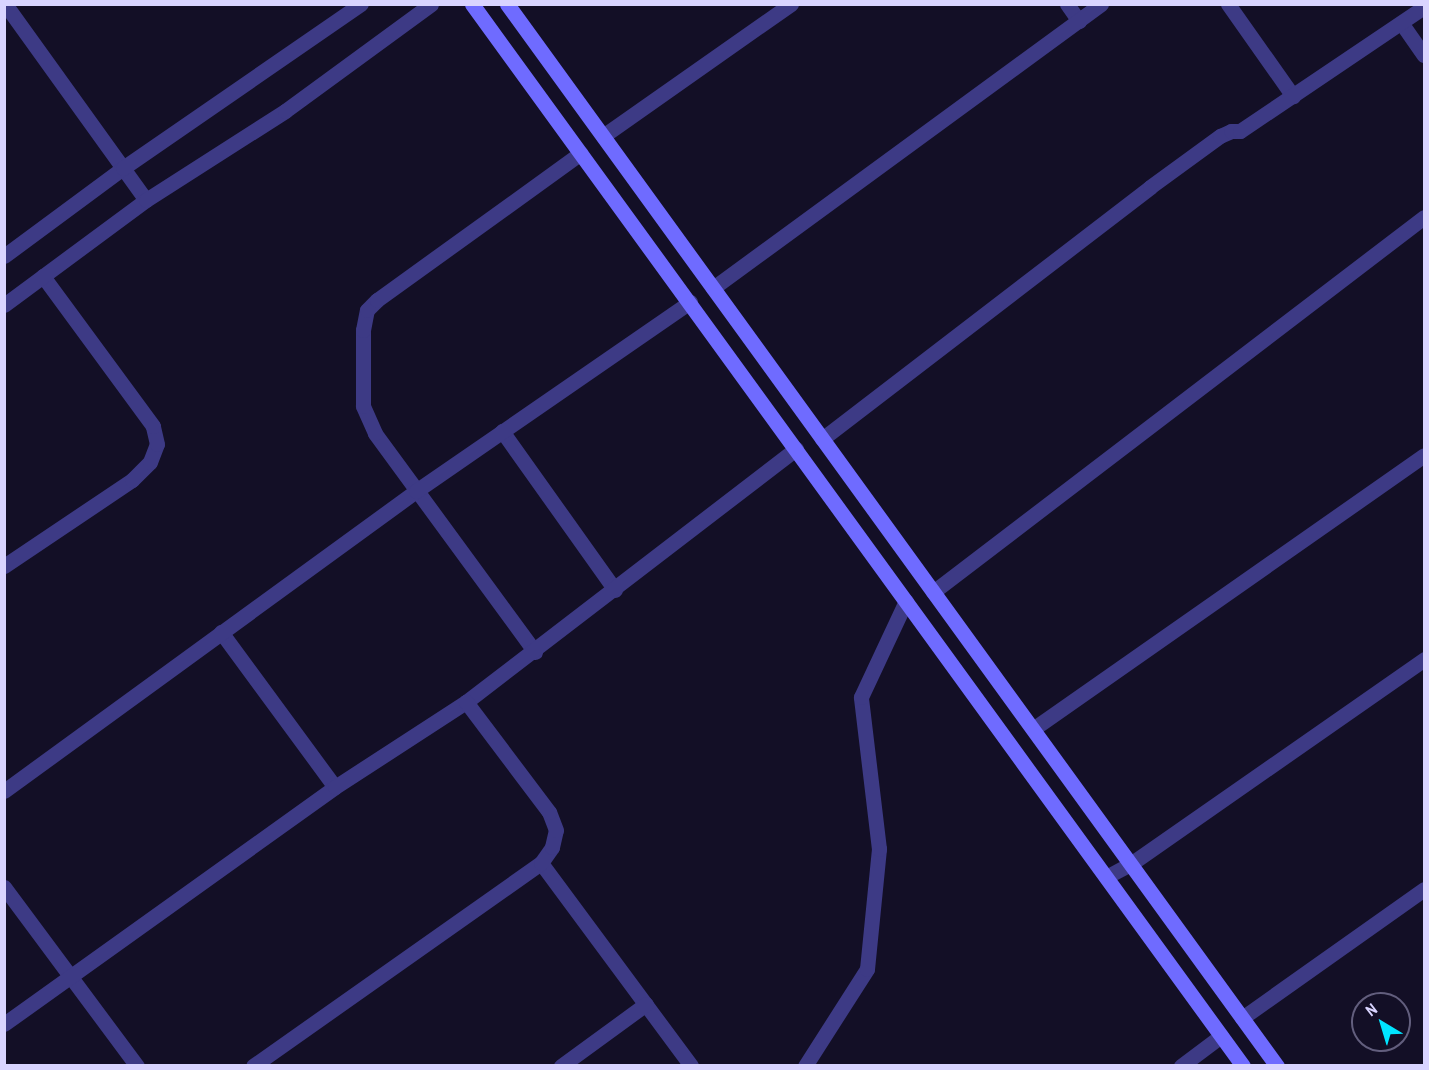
<!DOCTYPE html>
<html>
<head>
<meta charset="utf-8">
<style>
	body { margin:0 }
	#map { position:relative; width:1429px; height:1070px; overflow:hidden; background:#130f26; font-family:"Archivo Narrow",sans-serif }
	div>[style] { position:absolute }
	.minor>* { height:15px; margin:-7.5px; padding:0 7.5px; transform-origin:7.5px; border-radius:7.5px; background:#3d3a85 }
	.tertiary>* { height:15px; margin:-7.5px; padding:0 7.5px; transform-origin:7.5px; border-radius:7.5px; background:#3d3a85 }
	.secondary>* { height:15px; margin:-7.5px; padding:0 7.5px; transform-origin:7.5px; border-radius:7.5px; background:#6f6bff }
	span { translate:-50% -50%; white-space:nowrap; text-align:center; line-height:1.15; -webkit-text-stroke:6px #130f26; paint-order:stroke }
	.frame { position:absolute; inset:0; border:6px solid #d9d4ff; pointer-events:none }
	.north { position:absolute; left:1351px; top:992px; width:60px; height:60px; box-sizing:border-box; background:#130f26; border:2px solid #625e7d; border-radius:50%; rotate:322deg; font-size:16px; font-weight:700; line-height:24px; text-align:center; color:#d9d4ff }
	.north::after { content:''; display:block; margin:auto; width:21px; height:27px; background:#00e5ff; clip-path:polygon(50% 0,100% 100%,50% 72%,0 100%) }
</style>
</head>
<body>
<div id="map">
	<div class="minor">
		<div style="left:5px;top:4px;width:241px;rotate:54.3deg"></div>
		<div style="left:1067px;top:4px;width:21px;rotate:55deg"></div>
		<div style="left:1228px;top:4px;width:113px;rotate:54.8deg"></div>
		<div style="left:1402px;top:24px;width:38px;rotate:55deg"></div>
		<div style="left:603px;top:136px;width:230px;rotate:-35.1deg"></div>
		<div style="left:713px;top:288px;width:481px;rotate:-36.2deg"></div>
		<div style="left:502px;top:431px;width:195px;rotate:54.6deg"></div>
		<div style="left:822px;top:439px;width:414px;rotate:-37.5deg"></div>
		<div style="left:1150px;top:187px;width:87px;rotate:-36.1deg"></div>
		<div style="left:1220px;top:136px;width:12px;rotate:-24deg"></div>
		<div style="left:1231px;top:131px;width:9px"></div>
		<div style="left:1240px;top:131px;width:222px;rotate:-34deg"></div>
		<div style="left:4px;top:566px;width:154px;rotate:-33.9deg"></div>
		<div style="left:132px;top:480px;width:25px;rotate:-45deg"></div>
		<div style="left:150px;top:462px;width:19px;rotate:-69deg"></div>
		<div style="left:157px;top:444px;width:18px;rotate:-103deg"></div>
		<div style="left:153px;top:426px;width:186px;rotate:-126.3deg"></div>
		<div style="left:933px;top:592px;width:618px;rotate:-37.37deg"></div>
		<div style="left:221px;top:632px;width:192px;rotate:53.7deg"></div>
		<div style="left:535px;top:652px;width:271px;rotate:-126.2deg"></div>
		<div style="left:375px;top:433px;width:30px;rotate:-114deg"></div>
		<div style="left:363px;top:406px;width:76px;rotate:-90deg"></div>
		<div style="left:363px;top:330px;width:20px;rotate:-79deg"></div>
		<div style="left:367px;top:310px;width:14px;rotate:-45deg"></div>
		<div style="left:377px;top:300px;width:251px;rotate:-35.8deg"></div>
		<div style="left:1033px;top:729px;width:477px;rotate:-35deg"></div>
		<div style="left:4px;top:791px;width:510px;rotate:-36.06deg"></div>
		<div style="left:416px;top:491px;width:333px;rotate:-34.6deg"></div>
		<div style="left:541px;top:863px;width:252px;rotate:53.5deg"></div>
		<div style="left:1106px;top:877px;width:30px;rotate:-28deg"></div>
		<div style="left:1132px;top:863px;width:356px;rotate:-34.9deg"></div>
		<div style="left:4px;top:887px;width:223px;rotate:53.4deg"></div>
		<div style="left:1242px;top:1018px;width:223px;rotate:-35.3deg"></div>
		<div style="left:4px;top:1024px;width:407px;rotate:-35.6deg"></div>
		<div style="left:335px;top:787px;width:156px;rotate:-33deg"></div>
		<div style="left:466px;top:702px;width:416px;rotate:-37.5deg"></div>
		<div style="left:253px;top:1066px;width:352px;rotate:-35.2deg"></div>
		<div style="left:541px;top:863px;width:19px;rotate:-55deg"></div>
		<div style="left:552px;top:847px;width:17px;rotate:-77deg"></div>
		<div style="left:556px;top:830px;width:19px;rotate:-111deg"></div>
		<div style="left:549px;top:812px;width:138px;rotate:-127deg"></div>
		<div style="left:561px;top:1066px;width:105px;rotate:-36.1deg"></div>
		<div style="left:805px;top:1066px;width:115px;rotate:-57.4deg"></div>
		<div style="left:867px;top:969px;width:121px;rotate:-84.3deg"></div>
		<div style="left:879px;top:849px;width:153px;rotate:-96.8deg"></div>
		<div style="left:861px;top:697px;width:106px;rotate:-64.9deg"></div>
		<div style="left:1181px;top:1066px;width:50px;rotate:-36.9deg"></div>
	</div>
	<div class="tertiary">
		<div style="left:4px;top:256px;width:148px;rotate:-36.5deg"></div>
		<div style="left:123px;top:168px;width:289px;rotate:-34.6deg"></div>
		<div style="left:4px;top:305px;width:177px;rotate:-36.5deg"></div>
		<div style="left:146px;top:200px;width:165px;rotate:-32.6deg"></div>
		<div style="left:285px;top:111px;width:181px;rotate:-36.2deg"></div>
	</div>
	<div class="secondary">
		<div style="left:472px;top:4px;width:1312px;rotate:54.02deg"></div>
		<div style="left:507px;top:4px;width:1312px;rotate:54.06deg"></div>
	</div>
	<div class="frame"></div>
	<div class="north">N</div>
</div>
</body>
</html>
